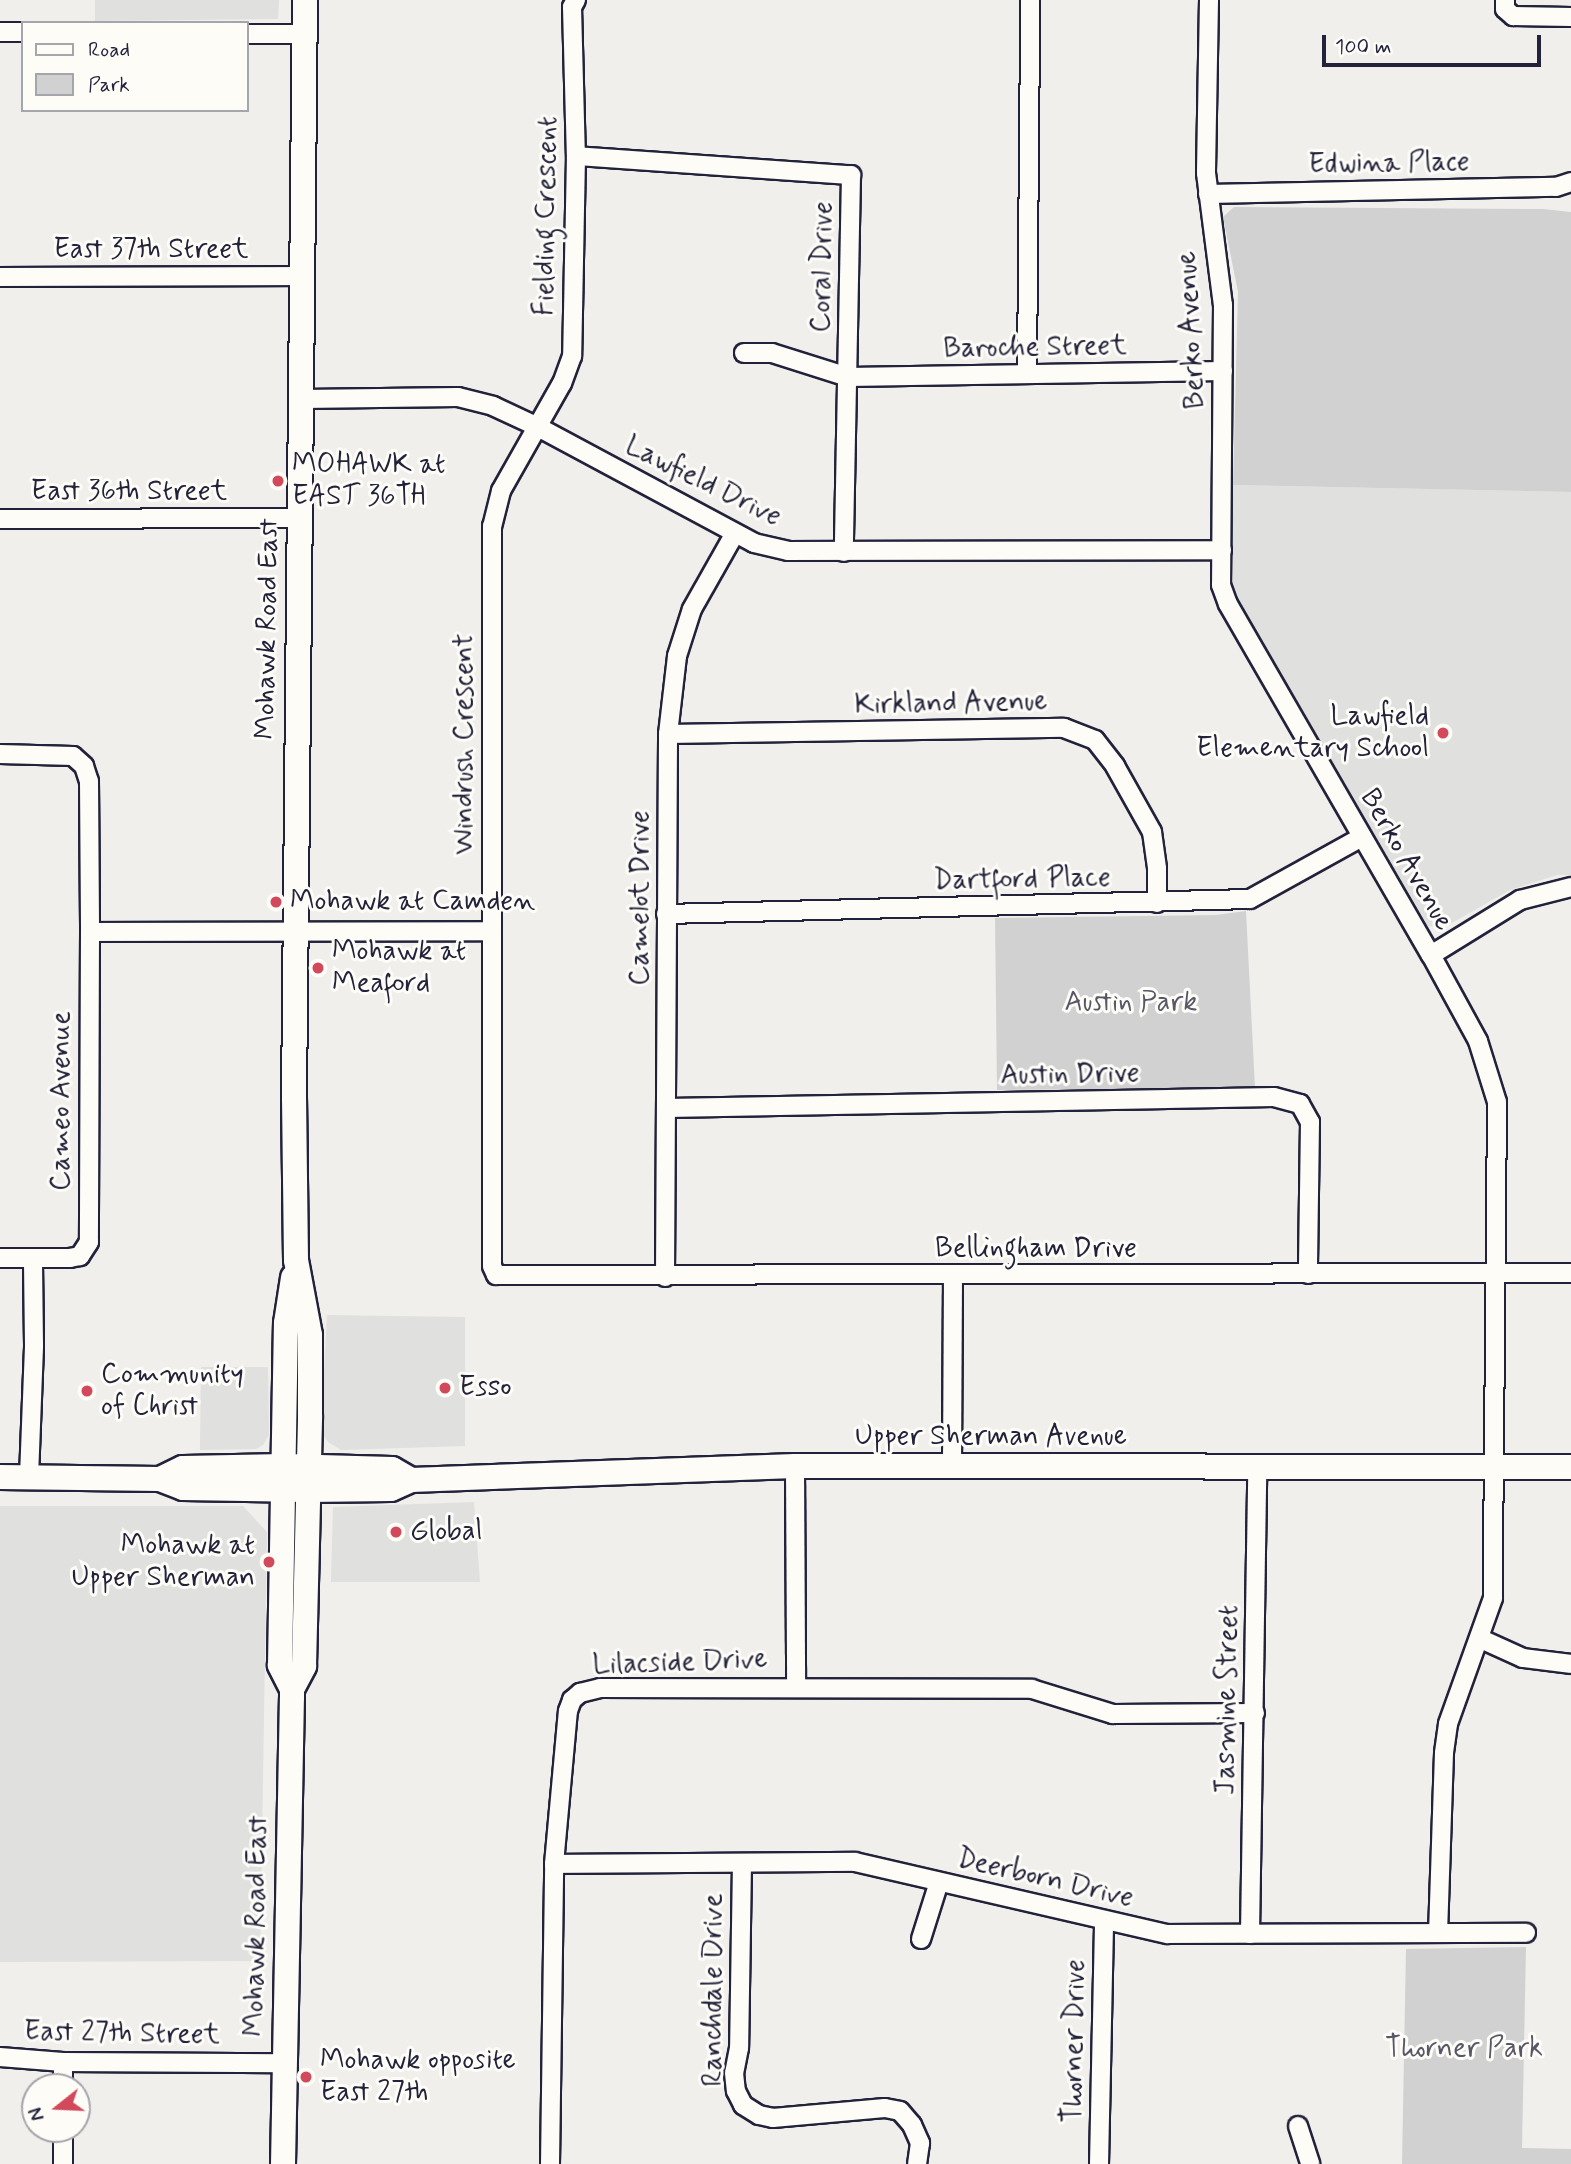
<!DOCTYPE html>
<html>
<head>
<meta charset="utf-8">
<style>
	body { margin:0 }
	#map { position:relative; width:1571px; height:2164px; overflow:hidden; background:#f0efec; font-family:Mynerve,sans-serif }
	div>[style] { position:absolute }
	.built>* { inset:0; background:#e0e0df }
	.green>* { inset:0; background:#d2d1d1 }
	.roads { filter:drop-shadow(2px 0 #22223b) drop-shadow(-2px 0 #22223b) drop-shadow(0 2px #22223b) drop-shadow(0 -2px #22223b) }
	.minor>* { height:18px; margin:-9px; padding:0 9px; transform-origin:9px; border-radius:9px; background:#fdfcf7 }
	.secondary>* { height:24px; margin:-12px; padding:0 12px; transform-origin:12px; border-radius:12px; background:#fdfcf7 }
	.dots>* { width:19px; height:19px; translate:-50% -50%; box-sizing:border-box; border:4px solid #fdfcf7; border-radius:50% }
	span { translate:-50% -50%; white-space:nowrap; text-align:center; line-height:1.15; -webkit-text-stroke:6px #fdfcf7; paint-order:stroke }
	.street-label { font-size:28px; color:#22223b }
	.poi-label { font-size:28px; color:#22223b }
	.left { translate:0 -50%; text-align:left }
	.right { translate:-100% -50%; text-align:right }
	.park-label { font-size:28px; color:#575768 }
	.legend { position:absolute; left:21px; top:21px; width:228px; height:91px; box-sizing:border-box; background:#fdfcf7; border:2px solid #a5a5ac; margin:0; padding:9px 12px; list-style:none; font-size:21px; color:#22223b }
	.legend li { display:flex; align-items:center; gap:14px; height:35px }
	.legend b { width:35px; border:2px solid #a5a5ac }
	.north { position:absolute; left:21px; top:2073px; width:70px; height:70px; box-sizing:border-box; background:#fdfcf7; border:2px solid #a5a5ac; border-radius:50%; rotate:252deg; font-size:19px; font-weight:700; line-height:28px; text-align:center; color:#22223b }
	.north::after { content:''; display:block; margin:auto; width:24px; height:32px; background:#d1495b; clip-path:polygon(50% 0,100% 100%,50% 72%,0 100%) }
	.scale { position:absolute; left:1322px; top:35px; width:219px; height:32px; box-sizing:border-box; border:4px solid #22223b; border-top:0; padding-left:9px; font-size:21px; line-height:24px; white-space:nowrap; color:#22223b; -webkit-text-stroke:5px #fdfcf7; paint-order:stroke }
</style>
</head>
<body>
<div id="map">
	<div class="built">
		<div style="clip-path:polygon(95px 0,279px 0,278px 19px,95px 21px)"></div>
		<div style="clip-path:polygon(1233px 485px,1571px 492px,1571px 875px,1557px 875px,1510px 890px,1443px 928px,1428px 926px,1233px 591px)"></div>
		<div style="clip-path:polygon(327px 1315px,465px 1317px,465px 1446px,341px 1450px,328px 1442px,321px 1431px)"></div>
		<div style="clip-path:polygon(201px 1367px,268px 1367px,269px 1435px,263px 1445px,256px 1449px,200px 1450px)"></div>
		<div style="clip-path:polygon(474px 1502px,480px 1582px,331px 1582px,333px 1507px)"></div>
		<div style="clip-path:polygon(0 1506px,243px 1506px,267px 1532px,260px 1961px,0 1962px)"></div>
	</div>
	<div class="green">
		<div style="clip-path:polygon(1234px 207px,1543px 209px,1571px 212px,1571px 492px,1233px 485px,1238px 292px,1223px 217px)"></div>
		<div style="clip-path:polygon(1246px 911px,1255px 1088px,997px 1090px,995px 918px,1216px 915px)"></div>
		<div style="clip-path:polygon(1526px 1947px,1522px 2148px,1571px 2149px,1571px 2164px,1402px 2164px,1406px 1949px)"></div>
	</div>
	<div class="roads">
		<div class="minor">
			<div style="left:576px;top:0;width:8px;rotate:120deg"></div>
			<div style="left:572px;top:7px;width:149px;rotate:88.5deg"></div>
			<div style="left:576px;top:156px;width:200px;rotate:91.1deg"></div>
			<div style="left:572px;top:356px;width:29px;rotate:110deg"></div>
			<div style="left:562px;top:383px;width:124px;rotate:119.5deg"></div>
			<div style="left:501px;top:491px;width:36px;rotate:104deg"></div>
			<div style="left:492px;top:526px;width:740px;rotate:90deg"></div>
			<div style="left:492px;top:1266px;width:10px;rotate:66deg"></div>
			<div style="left:496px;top:1275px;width:1075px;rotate:-0.11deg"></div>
			<div style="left:1209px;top:0;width:173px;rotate:91deg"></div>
			<div style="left:1206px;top:173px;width:133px;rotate:82.7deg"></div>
			<div style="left:1223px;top:305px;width:280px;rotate:90.4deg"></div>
			<div style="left:1221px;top:585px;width:20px;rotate:70deg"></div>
			<div style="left:1228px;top:604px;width:405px;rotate:60deg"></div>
			<div style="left:1431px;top:955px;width:98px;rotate:61.3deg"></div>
			<div style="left:1478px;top:1041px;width:64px;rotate:72.7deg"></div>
			<div style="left:1497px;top:1102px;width:496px;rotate:90.5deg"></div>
			<div style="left:1493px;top:1598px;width:134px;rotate:109.7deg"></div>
			<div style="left:1448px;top:1724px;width:29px;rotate:98deg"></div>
			<div style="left:1444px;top:1753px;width:179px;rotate:91.9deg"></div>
			<div style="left:1505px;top:0;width:9px;rotate:90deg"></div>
			<div style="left:1505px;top:9px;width:11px;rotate:41deg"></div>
			<div style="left:1513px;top:16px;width:58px;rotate:1deg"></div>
			<div style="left:0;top:32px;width:23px"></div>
			<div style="left:247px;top:34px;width:58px"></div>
			<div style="left:576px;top:156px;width:276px;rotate:4deg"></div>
			<div style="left:851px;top:175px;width:377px;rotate:91.1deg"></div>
			<div style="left:1208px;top:194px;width:348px;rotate:-1.2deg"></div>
			<div style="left:1556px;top:187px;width:16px;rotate:-18deg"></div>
			<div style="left:0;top:277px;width:303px;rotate:-0.2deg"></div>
			<div style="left:744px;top:353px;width:28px"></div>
			<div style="left:772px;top:353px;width:80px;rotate:17.5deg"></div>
			<div style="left:848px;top:377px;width:375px;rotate:-0.9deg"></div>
			<div style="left:1027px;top:374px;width:374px;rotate:-89.5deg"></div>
			<div style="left:302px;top:399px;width:156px;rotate:-0.7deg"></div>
			<div style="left:458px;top:397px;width:36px;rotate:14deg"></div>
			<div style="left:493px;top:406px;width:50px;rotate:25deg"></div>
			<div style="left:538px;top:427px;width:245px;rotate:28.2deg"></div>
			<div style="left:754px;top:543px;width:35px;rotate:13deg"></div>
			<div style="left:788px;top:551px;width:434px;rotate:-0.1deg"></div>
			<div style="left:0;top:519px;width:299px;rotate:-0.2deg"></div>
			<div style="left:668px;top:734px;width:396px;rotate:-0.9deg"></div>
			<div style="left:1064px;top:728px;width:33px;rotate:21deg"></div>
			<div style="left:1095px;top:740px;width:33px;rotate:52deg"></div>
			<div style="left:1115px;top:766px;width:76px;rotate:60.7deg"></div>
			<div style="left:1152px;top:832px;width:37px;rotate:82deg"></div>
			<div style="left:1157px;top:869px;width:34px;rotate:90deg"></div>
			<div style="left:0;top:754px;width:73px;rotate:1.6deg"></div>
			<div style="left:73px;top:756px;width:15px;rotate:42deg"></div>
			<div style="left:84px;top:766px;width:16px;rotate:72deg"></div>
			<div style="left:89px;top:781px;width:151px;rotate:89.6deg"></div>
			<div style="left:90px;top:932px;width:310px;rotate:90.2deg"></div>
			<div style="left:89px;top:1242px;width:17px;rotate:123deg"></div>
			<div style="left:80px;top:1256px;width:10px;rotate:169deg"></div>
			<div style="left:70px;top:1258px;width:70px;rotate:180deg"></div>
			<div style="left:666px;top:914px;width:584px;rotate:-1.47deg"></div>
			<div style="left:1250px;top:899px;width:128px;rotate:-29deg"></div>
			<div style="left:90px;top:932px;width:400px;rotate:-0.1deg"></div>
			<div style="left:1431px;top:955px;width:105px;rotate:-31.7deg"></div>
			<div style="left:1520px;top:900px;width:53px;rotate:-14.3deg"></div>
			<div style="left:667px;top:1108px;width:607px;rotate:-1.04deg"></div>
			<div style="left:1274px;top:1097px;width:27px;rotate:15deg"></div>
			<div style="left:1300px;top:1104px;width:21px;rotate:61deg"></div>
			<div style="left:1310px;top:1122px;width:152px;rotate:90.8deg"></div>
			<div style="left:665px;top:1277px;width:543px;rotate:-89.68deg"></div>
			<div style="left:668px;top:734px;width:79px;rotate:-83.4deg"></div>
			<div style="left:677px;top:656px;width:49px;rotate:-72.3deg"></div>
			<div style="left:692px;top:609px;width:87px;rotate:-60.5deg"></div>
			<div style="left:795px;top:1466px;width:220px;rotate:89.7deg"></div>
			<div style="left:952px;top:1468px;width:192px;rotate:-89.7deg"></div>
			<div style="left:29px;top:1477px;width:132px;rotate:-87.8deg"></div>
			<div style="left:34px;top:1345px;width:87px;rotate:-90.7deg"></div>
			<div style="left:1481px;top:1639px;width:46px;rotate:24.3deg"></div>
			<div style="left:1523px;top:1658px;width:48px;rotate:7.1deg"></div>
			<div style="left:742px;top:1863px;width:185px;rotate:90.9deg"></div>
			<div style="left:739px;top:2048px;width:25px;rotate:101deg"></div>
			<div style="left:734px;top:2073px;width:18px;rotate:84deg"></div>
			<div style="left:736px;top:2091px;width:16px;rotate:63deg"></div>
			<div style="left:743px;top:2105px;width:19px;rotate:32deg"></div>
			<div style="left:759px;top:2115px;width:14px;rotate:12deg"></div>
			<div style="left:773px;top:2118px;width:112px;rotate:-5.1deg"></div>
			<div style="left:885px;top:2108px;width:15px;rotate:11deg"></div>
			<div style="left:900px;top:2111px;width:18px;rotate:49deg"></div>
			<div style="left:912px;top:2125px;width:20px;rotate:66deg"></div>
			<div style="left:920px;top:2143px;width:21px;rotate:98deg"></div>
			<div style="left:554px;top:1864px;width:301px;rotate:-0.4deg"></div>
			<div style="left:855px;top:1862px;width:321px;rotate:13deg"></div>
			<div style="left:1168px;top:1934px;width:358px;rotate:-0.2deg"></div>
			<div style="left:1250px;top:1934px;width:466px;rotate:-89.1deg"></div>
			<div style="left:921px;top:1939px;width:60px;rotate:-72.5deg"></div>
			<div style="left:0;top:2057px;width:63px;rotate:4.5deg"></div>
			<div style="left:63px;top:2062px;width:221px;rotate:0.3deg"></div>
			<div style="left:63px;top:2087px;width:25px;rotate:-90deg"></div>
			<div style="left:1298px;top:2126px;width:40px;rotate:72deg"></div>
			<div style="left:63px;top:2164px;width:35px;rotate:-90deg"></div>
			<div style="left:550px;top:2164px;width:300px;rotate:-89.2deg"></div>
			<div style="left:554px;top:1864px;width:154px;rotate:-84.8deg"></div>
			<div style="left:568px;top:1711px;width:12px;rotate:-70deg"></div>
			<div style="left:572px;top:1700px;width:11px;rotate:-41deg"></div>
			<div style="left:580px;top:1693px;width:21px;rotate:-14deg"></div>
			<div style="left:600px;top:1688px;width:432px;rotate:0.1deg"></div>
			<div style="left:1032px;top:1689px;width:85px;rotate:17.2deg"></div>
			<div style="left:1113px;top:1714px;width:142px;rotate:-0.4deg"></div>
			<div style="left:1099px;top:2164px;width:244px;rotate:-88.8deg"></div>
		</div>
		<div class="secondary">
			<div style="left:0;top:1477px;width:160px;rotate:0.7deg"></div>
			<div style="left:160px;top:1479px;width:25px;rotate:21deg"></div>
			<div style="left:183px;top:1488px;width:125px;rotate:0.9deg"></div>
			<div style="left:308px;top:1490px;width:83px;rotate:-0.7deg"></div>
			<div style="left:391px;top:1489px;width:22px;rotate:-24deg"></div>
			<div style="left:411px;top:1480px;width:384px;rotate:-2.1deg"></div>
			<div style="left:795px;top:1466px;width:776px;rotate:0.07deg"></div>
			<div style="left:160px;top:1479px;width:25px;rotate:-26deg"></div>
			<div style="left:183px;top:1468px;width:101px;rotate:-1.1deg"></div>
			<div style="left:284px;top:1466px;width:108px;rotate:1.6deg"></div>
			<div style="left:392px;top:1469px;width:22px;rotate:30deg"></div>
			<div style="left:292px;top:1689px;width:27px;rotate:-117deg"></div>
			<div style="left:280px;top:1665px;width:342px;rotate:-89deg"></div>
			<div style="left:286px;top:1323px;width:46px;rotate:-81.2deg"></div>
			<div style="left:283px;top:2164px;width:467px;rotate:-88.9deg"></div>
			<div style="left:292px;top:1697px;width:8px;rotate:-90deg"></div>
			<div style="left:292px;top:1689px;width:26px;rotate:-62deg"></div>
			<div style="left:304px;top:1666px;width:250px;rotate:-88.6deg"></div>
			<div style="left:310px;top:1416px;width:81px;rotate:-90deg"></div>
			<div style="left:310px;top:1335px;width:76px;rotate:-100.6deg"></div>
			<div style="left:296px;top:1260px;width:161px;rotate:-90.7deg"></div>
			<div style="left:294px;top:1099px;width:1099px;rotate:-89.43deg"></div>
		</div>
	</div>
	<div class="dots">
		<div style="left:278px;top:481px;background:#d1495b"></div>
		<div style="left:1443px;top:733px;background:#d1495b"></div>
		<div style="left:276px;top:902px;background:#d1495b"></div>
		<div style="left:318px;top:968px;background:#d1495b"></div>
		<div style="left:445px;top:1388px;background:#d1495b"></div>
		<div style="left:87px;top:1391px;background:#d1495b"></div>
		<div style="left:396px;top:1532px;background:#d1495b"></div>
		<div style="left:269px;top:1562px;background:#d1495b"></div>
		<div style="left:306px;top:2077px;background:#d1495b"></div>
	</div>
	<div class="street-label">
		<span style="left:1389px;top:164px;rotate:-1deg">Edwina Place</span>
		<span style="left:547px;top:216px;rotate:-89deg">Fielding Crescent</span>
		<span style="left:151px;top:250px">East 37th Street</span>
		<span style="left:823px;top:267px;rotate:-89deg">Coral Drive</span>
		<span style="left:1192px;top:330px;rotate:-93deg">Berko Avenue</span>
		<span style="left:1035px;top:348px;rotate:-1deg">Baroche Street</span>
		<span style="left:703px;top:482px;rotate:26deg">Lawfield Drive</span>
		<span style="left:129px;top:492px">East 36th Street</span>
		<span style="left:268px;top:629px;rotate:-89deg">Mohawk Road East</span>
		<span style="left:951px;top:704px;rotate:-1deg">Kirkland Avenue</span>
		<span style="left:465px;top:744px;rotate:-90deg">Windrush Crescent</span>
		<span style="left:1406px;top:860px;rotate:60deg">Berko Avenue</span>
		<span style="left:1022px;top:880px;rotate:-1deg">Dartford Place</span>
		<span style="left:641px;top:898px;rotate:-90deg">Camelot Drive</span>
		<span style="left:1070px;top:1075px;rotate:-1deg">Austin Drive</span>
		<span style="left:62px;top:1101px;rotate:-90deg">Cameo Avenue</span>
		<span style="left:1036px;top:1249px">Bellingham Drive</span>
		<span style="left:991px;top:1437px">Upper Sherman Avenue</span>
		<span style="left:680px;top:1663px;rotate:-2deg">Lilacside Drive</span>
		<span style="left:1228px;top:1700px;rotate:-89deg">Jasmine Street</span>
		<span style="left:1045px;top:1879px;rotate:13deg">Deerborn Drive</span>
		<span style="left:257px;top:1926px;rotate:-89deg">Mohawk Road East</span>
		<span style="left:714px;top:1990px;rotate:-90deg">Ranchdale Drive</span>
		<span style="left:122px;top:2034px;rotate:1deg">East 27th Street</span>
		<span style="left:1075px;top:2041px;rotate:-89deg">Thorner Drive</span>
	</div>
	<div class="poi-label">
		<span class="left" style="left:292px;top:481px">MOHAWK at<br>EAST 36TH</span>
		<span class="right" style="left:1429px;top:733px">Lawfield<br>Elementary School</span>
		<span class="left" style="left:290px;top:902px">Mohawk at Camden</span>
		<span class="left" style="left:332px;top:968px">Mohawk at<br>Meaford</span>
		<span class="left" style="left:101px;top:1391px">Community<br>of Christ</span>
		<span class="left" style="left:459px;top:1388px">Esso</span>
		<span class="left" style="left:410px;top:1532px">Global</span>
		<span class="right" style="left:255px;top:1562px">Mohawk at<br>Upper Sherman</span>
		<span class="left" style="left:320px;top:2077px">Mohawk opposite<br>East 27th</span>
	</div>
	<div class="park-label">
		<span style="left:1131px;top:1003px">Austin Park</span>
		<span style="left:1464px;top:2049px">Thorner Park</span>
	</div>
	<ul class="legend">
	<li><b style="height:9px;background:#fdfcf7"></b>Road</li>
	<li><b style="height:19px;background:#d2d1d1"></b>Park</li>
	</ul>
	<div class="north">N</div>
	<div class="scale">100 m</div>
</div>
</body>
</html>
